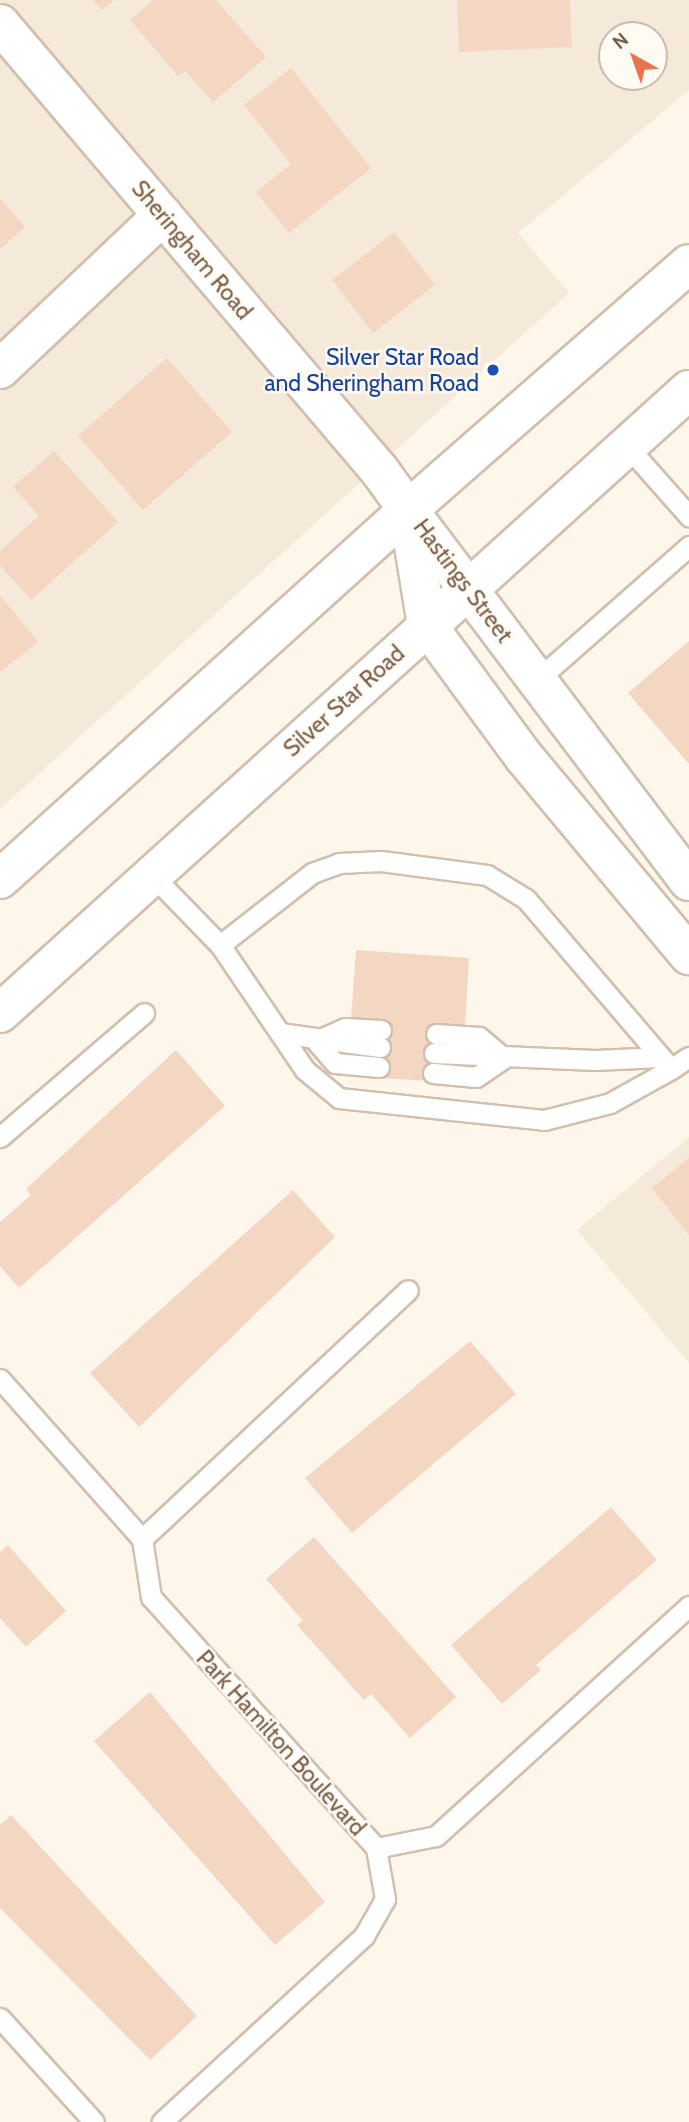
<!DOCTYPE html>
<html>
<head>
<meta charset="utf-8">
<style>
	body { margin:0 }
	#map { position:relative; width:689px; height:2122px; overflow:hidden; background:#fdf7eb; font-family:Cabin,sans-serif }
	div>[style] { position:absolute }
	.residential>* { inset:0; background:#f5e9d9 }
	.building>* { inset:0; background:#f3d7c2 }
	.roads { filter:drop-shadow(2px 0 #d1bfaf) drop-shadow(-2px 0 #d1bfaf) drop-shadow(0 2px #d1bfaf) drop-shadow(0 -2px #d1bfaf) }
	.service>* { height:19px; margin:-9.5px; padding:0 9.5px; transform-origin:9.5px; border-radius:9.5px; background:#fff }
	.minor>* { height:38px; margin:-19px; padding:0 19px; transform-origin:19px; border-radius:19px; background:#fff }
	.tertiary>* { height:38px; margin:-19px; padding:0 19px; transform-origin:19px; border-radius:19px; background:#fff }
	.secondary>* { height:38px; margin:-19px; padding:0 19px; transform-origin:19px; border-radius:19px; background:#fff }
	.dots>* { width:19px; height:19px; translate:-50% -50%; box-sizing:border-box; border:4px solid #fffaf2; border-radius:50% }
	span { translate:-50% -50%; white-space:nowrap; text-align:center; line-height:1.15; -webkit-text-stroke:5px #fffaf2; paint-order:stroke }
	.street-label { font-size:23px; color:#7a5e4c }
	.transit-label { font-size:23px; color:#164399 }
	.right { translate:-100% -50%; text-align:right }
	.north { position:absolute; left:598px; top:21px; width:70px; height:70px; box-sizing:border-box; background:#fffaf2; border:2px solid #cabcb0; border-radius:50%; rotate:320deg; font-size:19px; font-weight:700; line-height:28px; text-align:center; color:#7a5e4c }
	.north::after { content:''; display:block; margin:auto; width:24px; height:32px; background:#e9754e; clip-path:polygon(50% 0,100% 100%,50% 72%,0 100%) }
</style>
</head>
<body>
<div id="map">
	<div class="residential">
		<div style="clip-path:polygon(evenodd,0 0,689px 0,689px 90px,518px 233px,569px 293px,0 809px,0 0,612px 35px,654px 35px,654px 77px,612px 77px,612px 35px)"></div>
		<div style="clip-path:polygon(689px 1137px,689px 1363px,577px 1230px)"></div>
	</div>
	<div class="building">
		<div style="clip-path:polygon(93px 0,114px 0,102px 10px)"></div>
		<div style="clip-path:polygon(153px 0,216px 0,266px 57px,213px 102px,185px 71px,178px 76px,130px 20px)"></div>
		<div style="clip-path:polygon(457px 0,570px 0,572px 47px,459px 52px)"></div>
		<div style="clip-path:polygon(291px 68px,371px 168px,289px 233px,256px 192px,291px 164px,244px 105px)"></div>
		<div style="clip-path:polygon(0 198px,25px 227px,0 249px)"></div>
		<div style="clip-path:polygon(394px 232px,435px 285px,373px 333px,332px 280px)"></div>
		<div style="clip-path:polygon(167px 358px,232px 432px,143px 510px,78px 436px)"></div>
		<div style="clip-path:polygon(54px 451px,118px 522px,31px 600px,0 565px,0 551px,39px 516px,13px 487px)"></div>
		<div style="clip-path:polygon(0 595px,38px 642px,0 672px)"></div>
		<div style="clip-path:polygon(689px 641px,689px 764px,628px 693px)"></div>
		<div style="clip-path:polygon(356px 950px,469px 958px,465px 1027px,436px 1025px,432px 1081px,378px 1078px,382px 1020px,351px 1019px)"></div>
		<div style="clip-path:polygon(176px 1050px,225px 1106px,19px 1288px,0 1266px,0 1222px,31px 1195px,26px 1189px)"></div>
		<div style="clip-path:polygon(689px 1158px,689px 1235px,652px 1188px)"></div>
		<div style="clip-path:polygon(293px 1190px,335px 1237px,139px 1427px,90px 1373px)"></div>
		<div style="clip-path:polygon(470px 1341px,516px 1394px,352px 1533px,305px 1478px)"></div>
		<div style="clip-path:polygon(611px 1507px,657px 1560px,536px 1665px,541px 1670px,502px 1704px,451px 1645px)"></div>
		<div style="clip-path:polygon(314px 1537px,456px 1697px,410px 1738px,371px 1694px,364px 1700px,297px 1625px,303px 1621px,266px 1579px)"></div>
		<div style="clip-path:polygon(8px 1545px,66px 1611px,26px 1647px,0 1618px,0 1552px)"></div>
		<div style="clip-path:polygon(150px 1692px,325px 1902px,275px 1945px,94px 1741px)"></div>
		<div style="clip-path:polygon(11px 1815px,197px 2016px,150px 2060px,0 1908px,0 1825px)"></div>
	</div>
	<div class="roads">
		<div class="service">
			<div style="left:627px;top:446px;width:94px;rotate:48.5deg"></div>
			<div style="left:537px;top:680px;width:203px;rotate:-41.4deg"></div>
			<div style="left:152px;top:875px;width:98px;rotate:45.8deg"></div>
			<div style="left:220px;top:945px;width:117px;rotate:-38deg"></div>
			<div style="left:312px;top:873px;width:29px;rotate:-20deg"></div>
			<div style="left:339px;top:863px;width:42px;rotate:-2.7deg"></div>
			<div style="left:381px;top:861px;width:107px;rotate:7.5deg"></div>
			<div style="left:487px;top:875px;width:46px;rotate:31.6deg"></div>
			<div style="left:526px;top:899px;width:223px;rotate:49.5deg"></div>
			<div style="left:671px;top:1069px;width:22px;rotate:-34deg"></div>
			<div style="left:220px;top:945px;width:151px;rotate:55.8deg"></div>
			<div style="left:305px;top:1070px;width:44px;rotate:39.5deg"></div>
			<div style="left:339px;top:1098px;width:206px;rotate:6.1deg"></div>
			<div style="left:544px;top:1120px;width:68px;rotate:-14.4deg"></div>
			<div style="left:610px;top:1103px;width:70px;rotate:-29.1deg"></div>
			<div style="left:280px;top:1033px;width:101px;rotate:8deg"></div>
			<div style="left:434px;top:1053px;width:161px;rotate:2.5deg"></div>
			<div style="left:595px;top:1060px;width:66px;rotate:-2.6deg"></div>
			<div style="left:379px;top:1067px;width:44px;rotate:-174.8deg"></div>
			<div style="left:335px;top:1063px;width:29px;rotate:-131deg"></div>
			<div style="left:316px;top:1041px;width:32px;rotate:-24deg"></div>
			<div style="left:345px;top:1028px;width:36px;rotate:3deg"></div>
			<div style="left:433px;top:1073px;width:43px;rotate:5.3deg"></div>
			<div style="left:476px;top:1077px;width:34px;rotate:-34deg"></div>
			<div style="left:504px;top:1058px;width:33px;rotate:-140deg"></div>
			<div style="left:479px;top:1037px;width:43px;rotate:-176deg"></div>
			<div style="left:0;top:1137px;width:190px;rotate:-40.7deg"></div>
			<div style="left:0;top:1379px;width:214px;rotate:48.4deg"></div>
			<div style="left:142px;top:1539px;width:59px;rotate:81.2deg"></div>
			<div style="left:151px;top:1597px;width:337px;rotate:48.1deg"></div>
			<div style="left:376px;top:1848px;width:52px;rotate:80deg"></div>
			<div style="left:385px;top:1899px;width:43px;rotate:119.6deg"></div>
			<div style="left:364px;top:1936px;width:275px;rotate:137.4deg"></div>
			<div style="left:142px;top:1539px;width:364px;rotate:-43.1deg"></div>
			<div style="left:376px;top:1848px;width:61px;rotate:-11.3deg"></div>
			<div style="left:436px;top:1836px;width:342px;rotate:-42.3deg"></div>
			<div style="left:0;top:2018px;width:140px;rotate:47.9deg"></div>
		</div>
		<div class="minor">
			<div style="left:0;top:24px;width:587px;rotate:49.63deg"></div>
			<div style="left:380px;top:471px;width:48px;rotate:54.3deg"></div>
			<div style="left:0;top:369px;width:224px;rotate:-43.4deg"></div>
		</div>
		<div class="tertiary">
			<div style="left:408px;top:510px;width:117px;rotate:80.6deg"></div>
			<div style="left:427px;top:625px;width:164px;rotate:53.7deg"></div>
			<div style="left:524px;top:757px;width:258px;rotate:50.2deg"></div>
			<div style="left:409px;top:511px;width:464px;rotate:52.9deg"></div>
		</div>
		<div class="secondary">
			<div style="left:0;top:879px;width:550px;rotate:-42.13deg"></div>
			<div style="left:408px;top:510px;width:373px;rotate:-41.2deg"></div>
			<div style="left:0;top:1013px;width:929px;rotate:-42.12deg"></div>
		</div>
	</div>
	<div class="dots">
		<div style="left:493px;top:370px;background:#1a4fb4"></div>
	</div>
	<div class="street-label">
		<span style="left:192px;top:250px;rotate:50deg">Sheringham Road</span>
		<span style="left:463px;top:581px;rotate:53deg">Hastings Street</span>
		<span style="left:344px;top:701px;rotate:-42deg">Silver Star Road</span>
		<span style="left:281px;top:1743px;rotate:48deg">Park Hamilton Boulevard</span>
	</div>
	<div class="transit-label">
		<span class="right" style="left:479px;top:370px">Silver Star Road<br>and Sheringham Road</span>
	</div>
	<div class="north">N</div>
</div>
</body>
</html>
